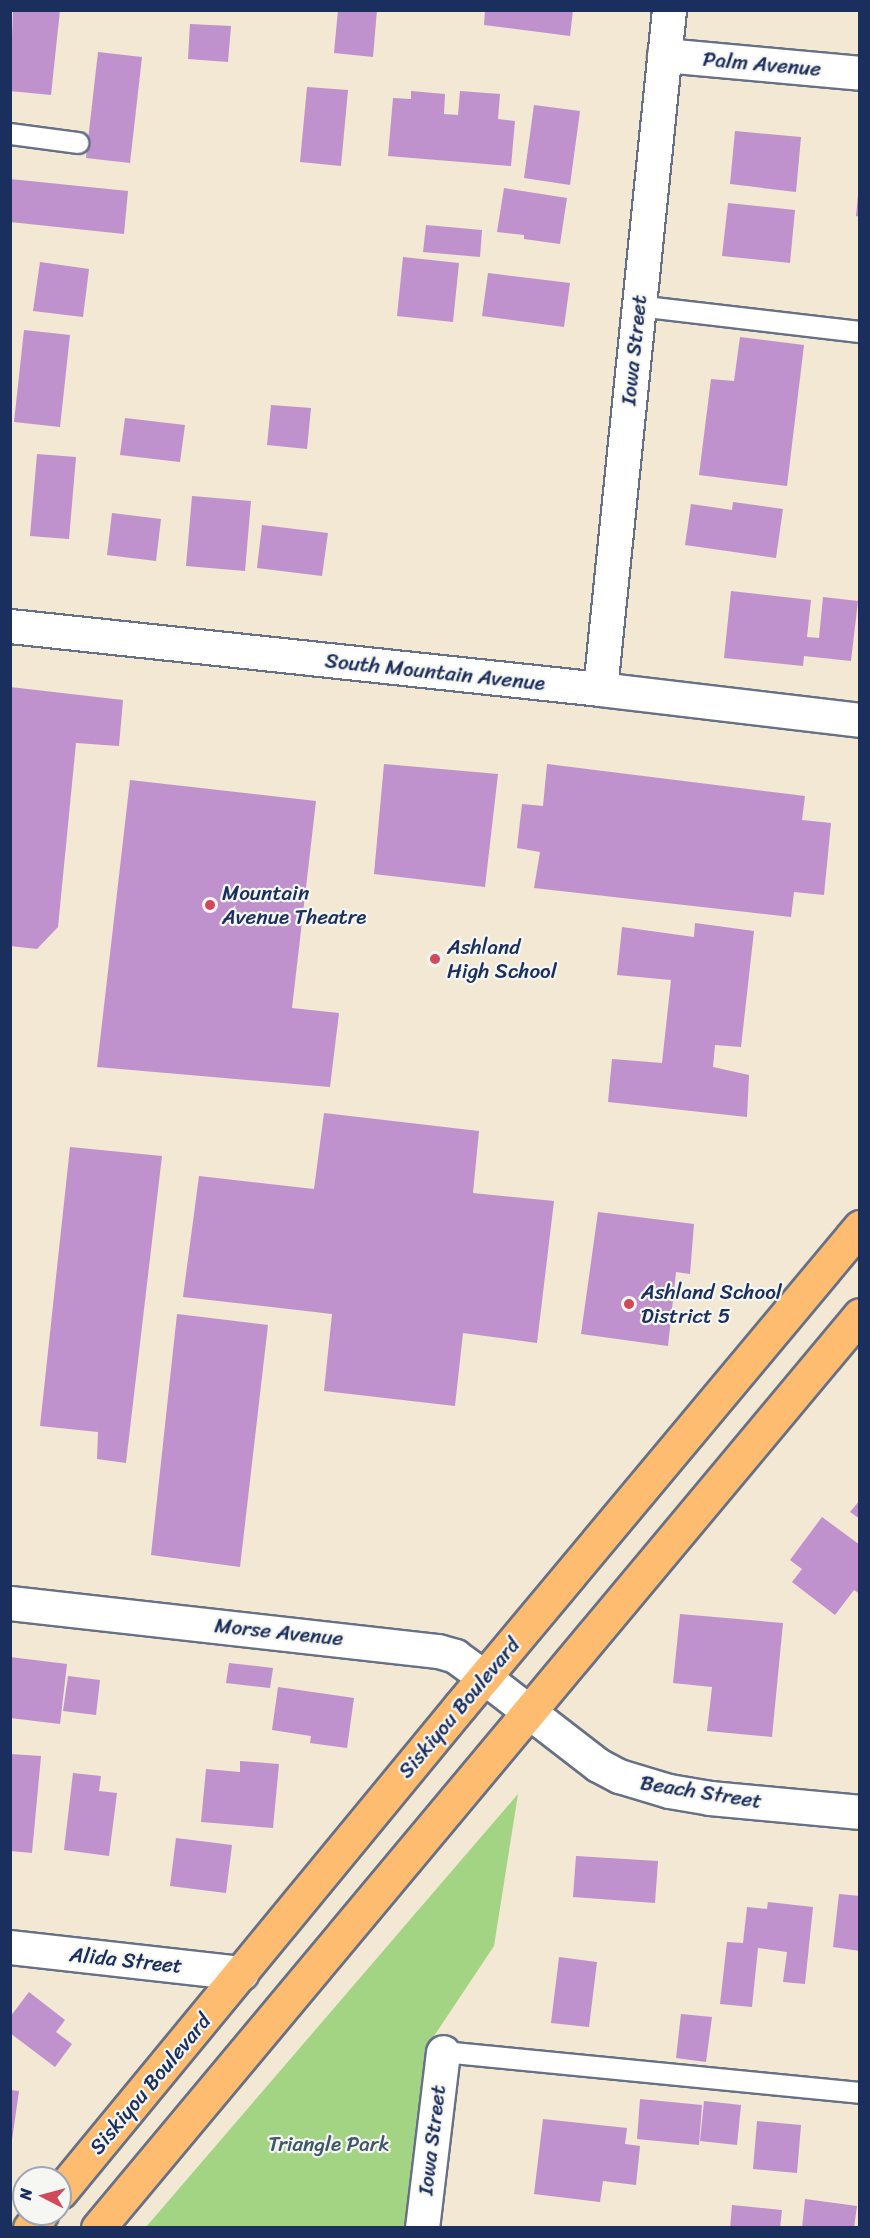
<!DOCTYPE html>
<html>
<head>
<meta charset="utf-8">
<style>
	body { margin:0 }
	#map { position:relative; width:870px; height:2238px; overflow:hidden; background:#f2e8d3; font-family:Sriracha,sans-serif }
	div>[style] { position:absolute }
	.green>* { inset:0; background:#a2d484 }
	.building>* { inset:0; background:#bf91cd }
	.roads { filter:drop-shadow(2px 0 #667087) drop-shadow(-2px 0 #667087) drop-shadow(0 2px #667087) drop-shadow(0 -2px #667087) }
	.service>* { height:20px; margin:-10px; padding:0 10px; transform-origin:10px; border-radius:10px; background:#fff }
	.minor>* { height:33px; margin:-16.5px; padding:0 16.5px; transform-origin:16.5px; border-radius:16.5px; background:#fff }
	.tertiary>* { height:33px; margin:-16.5px; padding:0 16.5px; transform-origin:16.5px; border-radius:16.5px; background:#fff }
	.primary>* { height:33px; margin:-16.5px; padding:0 16.5px; transform-origin:16.5px; border-radius:16.5px; background:#febc70 }
	.dots>* { width:16px; height:16px; translate:-50% -50%; box-sizing:border-box; border:3px solid #f6f6f2; border-radius:50% }
	span { translate:-50% -50%; white-space:nowrap; text-align:center; line-height:1.15; -webkit-text-stroke:4.5px #f6f6f2; paint-order:stroke }
	.street-label { font-size:21px; color:#1b2f5e }
	.poi-label { font-size:21px; color:#1b2f5e }
	.left { translate:0 -50%; text-align:left }
	.park-label { font-size:21px; color:#3d5868 }
	.frame { position:absolute; inset:0; border:12px solid #1b2f5e; pointer-events:none }
	.north { position:absolute; left:12px; top:2166px; width:60px; height:60px; box-sizing:border-box; background:#f6f6f2; border:2px solid #9ea6b7; border-radius:50%; rotate:276deg; font-size:16px; font-weight:700; line-height:24px; text-align:center; color:#1b2f5e }
	.north::after { content:''; display:block; margin:auto; width:21px; height:27px; background:#d1495b; clip-path:polygon(50% 0,100% 100%,50% 72%,0 100%) }
</style>
</head>
<body>
<div id="map">
	<div class="green">
		<div style="clip-path:polygon(518px 1794px,494px 1946px,426px 2048px,405px 2227px,146px 2227px)"></div>
	</div>
	<div class="building">
		<div style="clip-path:polygon(13px 10px,60px 10px,51px 95px,10px 91px)"></div>
		<div style="clip-path:polygon(338px 10px,377px 10px,373px 57px,334px 53px)"></div>
		<div style="clip-path:polygon(485px 10px,573px 10px,570px 36px,484px 25px)"></div>
		<div style="clip-path:polygon(190px 24px,231px 26px,228px 62px,188px 59px)"></div>
		<div style="clip-path:polygon(98px 52px,142px 57px,130px 163px,86px 158px)"></div>
		<div style="clip-path:polygon(307px 87px,348px 90px,341px 166px,300px 162px)"></div>
		<div style="clip-path:polygon(411px 91px,445px 94px,444px 114px,458px 115px,460px 91px,500px 94px,498px 119px,515px 121px,511px 166px,388px 156px,393px 98px,411px 99px)"></div>
		<div style="clip-path:polygon(534px 105px,580px 111px,570px 185px,524px 178px)"></div>
		<div style="clip-path:polygon(735px 131px,801px 137px,796px 192px,730px 184px)"></div>
		<div style="clip-path:polygon(10px 179px,128px 191px,124px 234px,10px 222px)"></div>
		<div style="clip-path:polygon(504px 188px,567px 198px,560px 244px,524px 239px,524px 235px,497px 232px)"></div>
		<div style="clip-path:polygon(858px 195px,860px 195px,860px 217px,856px 216px)"></div>
		<div style="clip-path:polygon(728px 203px,795px 210px,790px 263px,722px 256px)"></div>
		<div style="clip-path:polygon(426px 225px,482px 230px,480px 257px,423px 252px)"></div>
		<div style="clip-path:polygon(403px 257px,459px 263px,453px 322px,397px 316px)"></div>
		<div style="clip-path:polygon(40px 262px,89px 269px,83px 317px,33px 311px)"></div>
		<div style="clip-path:polygon(488px 273px,570px 283px,564px 327px,482px 316px)"></div>
		<div style="clip-path:polygon(24px 330px,70px 335px,60px 427px,14px 422px)"></div>
		<div style="clip-path:polygon(740px 337px,804px 345px,787px 486px,699px 475px,711px 379px,734px 381px)"></div>
		<div style="clip-path:polygon(271px 405px,311px 408px,307px 449px,267px 445px)"></div>
		<div style="clip-path:polygon(125px 418px,185px 425px,180px 462px,120px 455px)"></div>
		<div style="clip-path:polygon(37px 454px,76px 457px,69px 539px,30px 536px)"></div>
		<div style="clip-path:polygon(192px 496px,251px 501px,245px 571px,186px 566px)"></div>
		<div style="clip-path:polygon(733px 502px,783px 509px,776px 558px,685px 545px,691px 504px,732px 510px)"></div>
		<div style="clip-path:polygon(112px 513px,161px 519px,156px 561px,107px 555px)"></div>
		<div style="clip-path:polygon(262px 525px,328px 533px,322px 576px,257px 568px)"></div>
		<div style="clip-path:polygon(731px 591px,811px 600px,807px 637px,819px 638px,823px 597px,858px 601px,851px 661px,804px 656px,803px 666px,724px 658px)"></div>
		<div style="clip-path:polygon(10px 687px,123px 700px,119px 746px,76px 743px,58px 927px,37px 949px,10px 946px)"></div>
		<div style="clip-path:polygon(384px 764px,498px 774px,485px 887px,374px 874px)"></div>
		<div style="clip-path:polygon(547px 764px,805px 796px,802px 820px,831px 823px,824px 895px,794px 892px,791px 917px,534px 888px,540px 852px,517px 848px,522px 804px,543px 806px)"></div>
		<div style="clip-path:polygon(130px 780px,316px 801px,292px 1008px,339px 1013px,330px 1087px,97px 1067px)"></div>
		<div style="clip-path:polygon(695px 923px,754px 931px,741px 1047px,715px 1045px,713px 1067px,749px 1075px,747px 1117px,608px 1102px,612px 1059px,662px 1063px,671px 980px,617px 975px,622px 927px,694px 937px)"></div>
		<div style="clip-path:polygon(324px 1113px,479px 1131px,473px 1193px,554px 1201px,537px 1343px,463px 1333px,455px 1406px,324px 1391px,332px 1314px,183px 1297px,199px 1176px,314px 1189px)"></div>
		<div style="clip-path:polygon(70px 1147px,162px 1156px,126px 1463px,97px 1459px,98px 1432px,40px 1426px)"></div>
		<div style="clip-path:polygon(598px 1212px,694px 1224px,690px 1274px,676px 1272px,668px 1346px,581px 1334px)"></div>
		<div style="clip-path:polygon(177px 1314px,268px 1325px,240px 1567px,151px 1555px)"></div>
		<div style="clip-path:polygon(860px 1500px,860px 1519px,850px 1512px)"></div>
		<div style="clip-path:polygon(822px 1517px,860px 1545px,860px 1594px,854px 1590px,835px 1615px,792px 1582px,802px 1569px,790px 1560px)"></div>
		<div style="clip-path:polygon(680px 1614px,783px 1623px,772px 1737px,707px 1731px,712px 1687px,673px 1683px)"></div>
		<div style="clip-path:polygon(10px 1657px,67px 1664px,60px 1724px,10px 1718px)"></div>
		<div style="clip-path:polygon(229px 1663px,273px 1668px,270px 1688px,226px 1683px)"></div>
		<div style="clip-path:polygon(68px 1676px,100px 1680px,96px 1715px,63px 1711px)"></div>
		<div style="clip-path:polygon(278px 1687px,354px 1698px,347px 1748px,310px 1743px,311px 1736px,272px 1730px)"></div>
		<div style="clip-path:polygon(10px 1754px,41px 1756px,32px 1853px,10px 1851px)"></div>
		<div style="clip-path:polygon(240px 1761px,279px 1764px,273px 1828px,201px 1822px,206px 1769px,240px 1772px)"></div>
		<div style="clip-path:polygon(73px 1773px,101px 1776px,99px 1791px,117px 1793px,109px 1856px,64px 1850px)"></div>
		<div style="clip-path:polygon(176px 1838px,232px 1845px,226px 1893px,170px 1886px)"></div>
		<div style="clip-path:polygon(576px 1856px,658px 1861px,655px 1903px,573px 1897px)"></div>
		<div style="clip-path:polygon(839px 1894px,860px 1896px,860px 1951px,833px 1947px)"></div>
		<div style="clip-path:polygon(768px 1902px,813px 1907px,805px 1984px,783px 1982px,787px 1952px,758px 1948px,752px 2007px,720px 2004px,727px 1942px,743px 1943px,747px 1907px,767px 1909px)"></div>
		<div style="clip-path:polygon(559px 1957px,597px 1962px,589px 2027px,551px 2023px)"></div>
		<div style="clip-path:polygon(29px 1992px,65px 2020px,56px 2032px,72px 2044px,55px 2067px,10px 2033px,10px 2017px)"></div>
		<div style="clip-path:polygon(681px 2014px,712px 2017px,706px 2062px,676px 2058px)"></div>
		<div style="clip-path:polygon(10px 2090px,19px 2091px,12px 2140px,10px 2140px)"></div>
		<div style="clip-path:polygon(640px 2099px,702px 2105px,699px 2145px,637px 2139px)"></div>
		<div style="clip-path:polygon(704px 2101px,741px 2105px,737px 2145px,700px 2141px)"></div>
		<div style="clip-path:polygon(543px 2119px,627px 2128px,625px 2144px,640px 2146px,636px 2185px,603px 2181px,600px 2202px,534px 2194px)"></div>
		<div style="clip-path:polygon(757px 2121px,801px 2125px,797px 2173px,753px 2169px)"></div>
		<div style="clip-path:polygon(805px 2199px,857px 2206px,854px 2228px,802px 2228px)"></div>
		<div style="clip-path:polygon(732px 2205px,782px 2210px,780px 2228px,730px 2228px)"></div>
	</div>
	<div class="roads">
		<div class="service">
			<div style="left:10px;top:134px;width:69px;rotate:7.5deg"></div>
			<div style="left:638px;top:306px;width:224px;rotate:6.7deg"></div>
			<div style="left:443px;top:2052px;width:419px;rotate:5.6deg"></div>
		</div>
		<div class="minor">
			<div style="left:664px;top:55px;width:197px;rotate:5.2deg"></div>
			<div style="left:600px;top:689px;width:682px;rotate:-84.2deg"></div>
			<div style="left:10px;top:1603px;width:431px;rotate:6.4deg"></div>
			<div style="left:438px;top:1651px;width:18px;rotate:16deg"></div>
			<div style="left:455px;top:1656px;width:36px;rotate:36deg"></div>
			<div style="left:484px;top:1677px;width:144px;rotate:37.7deg"></div>
			<div style="left:598px;top:1765px;width:24px;rotate:28deg"></div>
			<div style="left:619px;top:1776px;width:52px;rotate:16.7deg"></div>
			<div style="left:669px;top:1791px;width:42px;rotate:9.7deg"></div>
			<div style="left:710px;top:1798px;width:151px;rotate:5.3deg"></div>
			<div style="left:10px;top:1947px;width:233px;rotate:6.4deg"></div>
			<div style="left:422px;top:2228px;width:177px;rotate:-83.2deg"></div>
		</div>
		<div class="tertiary">
			<div style="left:10px;top:626px;width:593px;rotate:6.09deg"></div>
			<div style="left:600px;top:689px;width:262px;rotate:6.8deg"></div>
		</div>
		<div class="primary">
			<div style="left:60px;top:2192px;width:629px;rotate:-50.54deg"></div>
			<div style="left:460px;top:1706px;width:624px;rotate:-50.14deg"></div>
			<div style="left:30px;top:2228px;width:18px;rotate:-52deg"></div>
			<div style="left:98px;top:2228px;width:1189px;rotate:-50.15deg"></div>
		</div>
	</div>
	<div class="dots">
		<div style="left:210px;top:905px;background:#d1495b"></div>
		<div style="left:435px;top:959px;background:#d1495b"></div>
		<div style="left:629px;top:1304px;background:#d1495b"></div>
	</div>
	<div class="street-label">
		<span style="left:762px;top:64px;rotate:5deg">Palm Avenue</span>
		<span style="left:634px;top:350px;rotate:-84deg">Iowa Street</span>
		<span style="left:435px;top:672px;rotate:6deg">South Mountain Avenue</span>
		<span style="left:279px;top:1632px;rotate:6deg">Morse Avenue</span>
		<span style="left:459px;top:1708px;rotate:-50deg">Siskiyou Boulevard</span>
		<span style="left:701px;top:1792px;rotate:9deg">Beach Street</span>
		<span style="left:126px;top:1960px;rotate:6deg">Alida Street</span>
		<span style="left:150px;top:2084px;rotate:-50deg">Siskiyou Boulevard</span>
		<span style="left:432px;top:2140px;rotate:-83deg">Iowa Street</span>
	</div>
	<div class="poi-label">
		<span class="left" style="left:222px;top:905px">Mountain<br>Avenue Theatre</span>
		<span class="left" style="left:447px;top:959px">Ashland<br>High School</span>
		<span class="left" style="left:641px;top:1304px">Ashland School<br>District 5</span>
	</div>
	<div class="park-label">
		<span style="left:329px;top:2144px">Triangle Park</span>
	</div>
	<div class="frame"></div>
	<div class="north">N</div>
</div>
</body>
</html>
